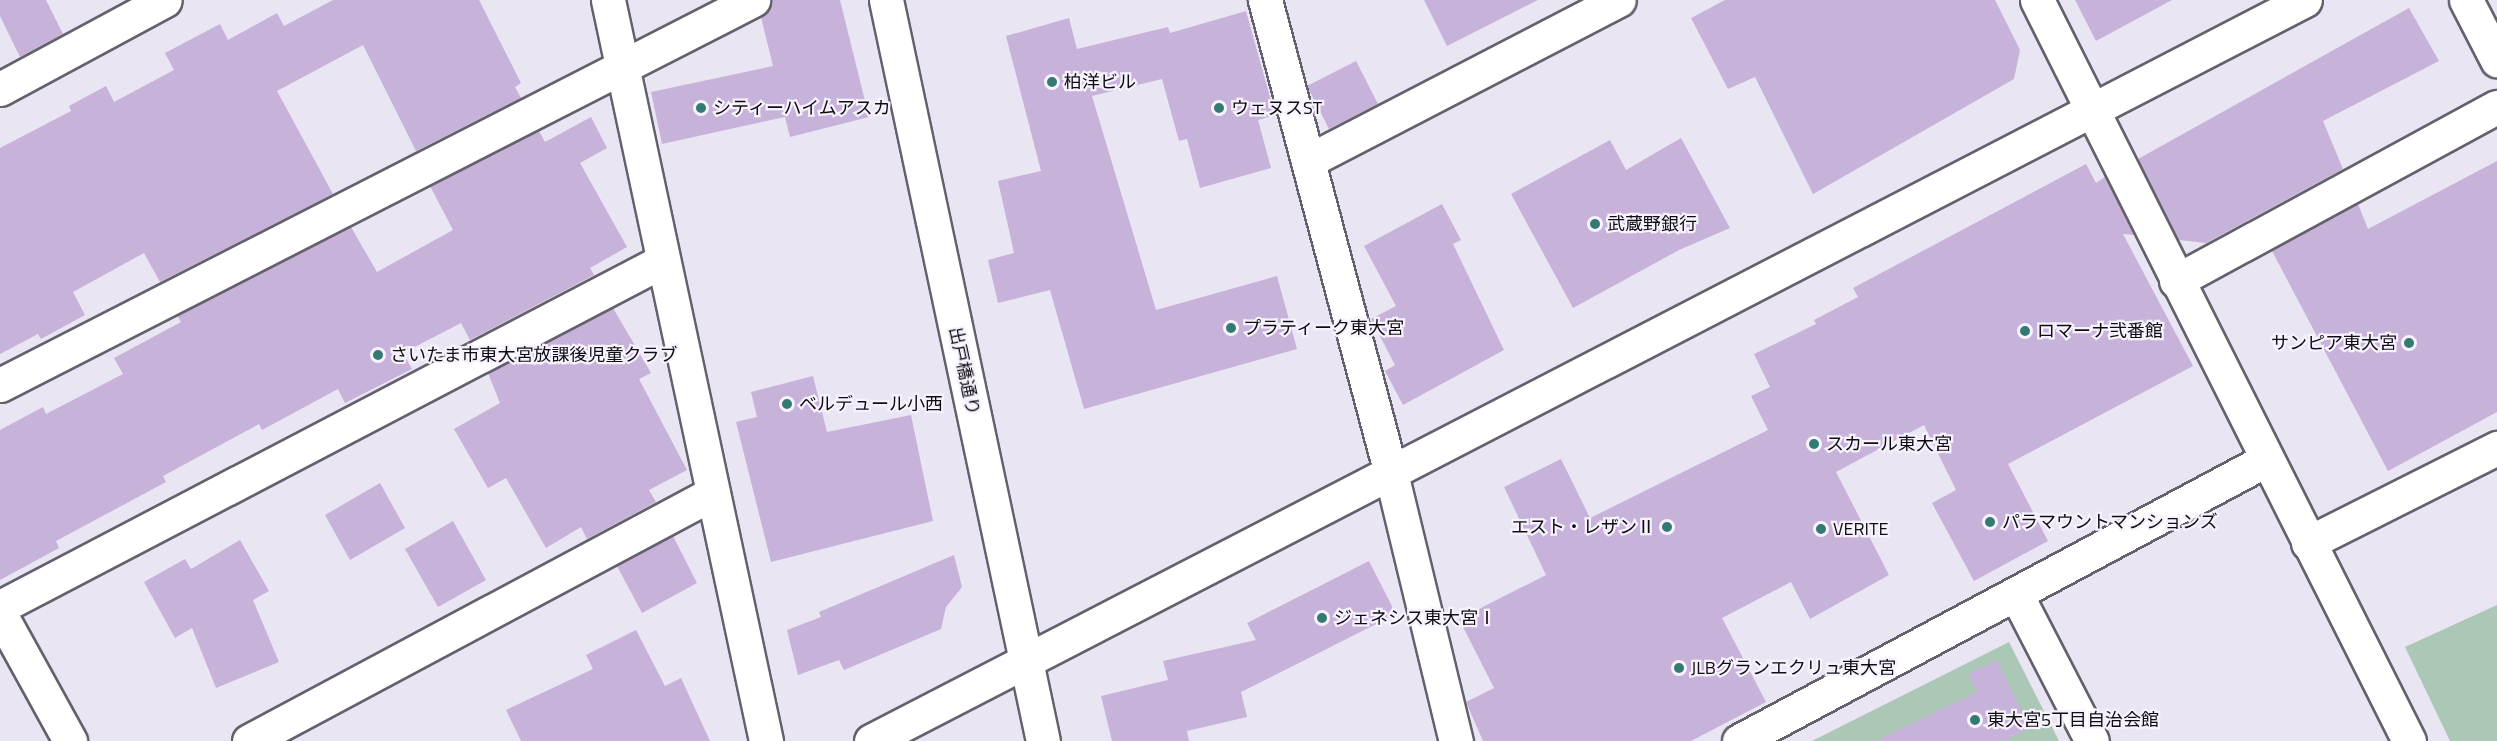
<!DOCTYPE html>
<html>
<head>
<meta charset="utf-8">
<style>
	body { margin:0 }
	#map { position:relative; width:2497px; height:741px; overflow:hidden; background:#eae5f3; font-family:"Titillium Web","Noto Sans JP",sans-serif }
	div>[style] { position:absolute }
	.green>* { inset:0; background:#abc7b6 }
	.building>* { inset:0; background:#c7b2da }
	.roads { filter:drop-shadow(2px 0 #64606c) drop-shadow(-2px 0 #64606c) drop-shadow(0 2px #64606c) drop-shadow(0 -2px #64606c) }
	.minor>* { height:33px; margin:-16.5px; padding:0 16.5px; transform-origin:16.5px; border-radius:16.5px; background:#fff }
	.tertiary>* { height:33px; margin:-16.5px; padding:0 16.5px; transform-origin:16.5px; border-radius:16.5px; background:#fff }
	.dots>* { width:16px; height:16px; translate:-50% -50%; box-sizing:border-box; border:3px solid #f7f2fe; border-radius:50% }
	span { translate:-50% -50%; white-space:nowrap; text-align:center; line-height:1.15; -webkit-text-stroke:4.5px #f7f2fe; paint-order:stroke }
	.poi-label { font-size:18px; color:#0f0d11 }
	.left { translate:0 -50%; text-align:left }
	.right { translate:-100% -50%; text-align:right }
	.street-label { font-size:18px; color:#0f0d11 }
</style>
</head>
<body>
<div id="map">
	<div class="green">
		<div style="clip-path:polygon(2497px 605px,2497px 741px,2450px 741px,2405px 647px)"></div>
		<div style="clip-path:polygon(2009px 642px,2059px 741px,1812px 741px)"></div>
	</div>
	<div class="building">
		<div style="clip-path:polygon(0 0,46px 0,63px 34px,20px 57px,0 16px)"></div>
		<div style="clip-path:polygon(333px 0,479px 0,521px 83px,515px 87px,521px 98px,416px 151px,363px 45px,277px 91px,333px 194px,160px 282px,144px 253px,73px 292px,85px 315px,41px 339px,38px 334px,0 354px,0 148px,71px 111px,69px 106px,106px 86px,114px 102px,174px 70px,165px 53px,220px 24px,228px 40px,277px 13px,284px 26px)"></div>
		<div style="clip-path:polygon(772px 0,840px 0,869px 117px,790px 137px,785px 117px,662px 144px,651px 92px,773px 66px,761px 17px)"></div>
		<div style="clip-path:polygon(1424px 0,1538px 0,1447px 46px)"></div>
		<div style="clip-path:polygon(1725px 0,1995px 0,2020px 50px,2014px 79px,1813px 194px,1755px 77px,1728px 89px,1691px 18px)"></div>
		<div style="clip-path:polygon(2075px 0,2172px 0,2096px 41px)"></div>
		<div style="clip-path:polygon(2409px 8px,2439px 61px,2323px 121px,2343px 169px,2206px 243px,2179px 240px,2138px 159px)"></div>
		<div style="clip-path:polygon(1246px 11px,1275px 115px,1258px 120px,1271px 168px,1200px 188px,1187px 139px,1179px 141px,1162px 79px,1092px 96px,1156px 310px,1277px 276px,1297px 349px,1084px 409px,1050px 290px,998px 303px,988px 260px,1014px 253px,998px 181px,1041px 171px,1006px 36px,1069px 18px,1077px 49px,1168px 27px,1170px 33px)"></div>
		<div style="clip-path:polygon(1356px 61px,1378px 104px,1329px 129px,1307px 86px)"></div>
		<div style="clip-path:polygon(591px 117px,607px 148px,580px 163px,627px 247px,590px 268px,594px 275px,470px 340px,461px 323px,403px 353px,412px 369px,345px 403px,338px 389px,262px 430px,259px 424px,163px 476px,166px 482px,56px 541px,59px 548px,0 580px,0 430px,43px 407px,46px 414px,123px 374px,114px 358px,181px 322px,177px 315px,351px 227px,377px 272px,453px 230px,430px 186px,539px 131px,545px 142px)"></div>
		<div style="clip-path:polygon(1681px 138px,1730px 228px,1679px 250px,1573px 308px,1511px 194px,1610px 140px,1626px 170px)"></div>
		<div style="clip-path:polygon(2497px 161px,2497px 412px,2388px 471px,2272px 251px,2358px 204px,2368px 229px)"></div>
		<div style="clip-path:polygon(2086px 164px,2096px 183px,2105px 177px,2134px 235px,2123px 234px,2193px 366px,2008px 464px,2048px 541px,1974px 581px,1932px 503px,1956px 490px,1924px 425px,1836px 472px,1889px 575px,1810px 619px,1791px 582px,1722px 618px,1766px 702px,1691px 741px,1483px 741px,1466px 702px,1494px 688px,1459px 619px,1546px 575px,1504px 487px,1561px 459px,1590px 518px,1768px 430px,1751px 396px,1770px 387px,1754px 354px,1816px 324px,1814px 320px,1858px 297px,1853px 288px)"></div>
		<div style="clip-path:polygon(1442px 204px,1461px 240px,1453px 244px,1504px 350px,1403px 405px,1385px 371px,1395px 365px,1371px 319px,1396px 306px,1364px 246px)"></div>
		<div style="clip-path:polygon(613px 308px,651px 373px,639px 379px,687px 470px,649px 490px,656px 502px,587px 539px,581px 527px,546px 548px,506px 478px,488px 488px,454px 429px,500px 403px,488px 373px)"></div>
		<div style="clip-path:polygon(813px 376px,827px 432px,911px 415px,933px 521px,771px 562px,736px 422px,757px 417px,751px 392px)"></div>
		<div style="clip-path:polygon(380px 483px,405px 528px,350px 560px,325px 515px)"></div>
		<div style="clip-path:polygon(453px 521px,486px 580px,438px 607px,405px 549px)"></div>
		<div style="clip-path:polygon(673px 536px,697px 583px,642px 613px,617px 566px)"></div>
		<div style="clip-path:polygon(240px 540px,269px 591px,253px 600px,279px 662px,216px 688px,192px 628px,175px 638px,144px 582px,185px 559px,191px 569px)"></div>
		<div style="clip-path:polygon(954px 555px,962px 587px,946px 607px,941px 629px,844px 670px,839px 660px,798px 675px,787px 630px,821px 617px,819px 612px)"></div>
		<div style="clip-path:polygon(1369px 561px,1396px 614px,1241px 692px,1247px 717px,1187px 731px,1189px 741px,1112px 741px,1101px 696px,1168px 680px,1163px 661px,1256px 640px,1247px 623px)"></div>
		<div style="clip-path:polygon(636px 630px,665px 686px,681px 678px,710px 741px,521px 741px,506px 710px,593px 669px,586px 655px)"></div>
		<div style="clip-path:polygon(1997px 660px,2030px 728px,2004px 741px,1876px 741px,1977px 692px,1968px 674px)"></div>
	</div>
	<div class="roads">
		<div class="minor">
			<div style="left:1265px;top:0;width:489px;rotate:75.1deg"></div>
			<div style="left:1391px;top:473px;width:276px;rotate:76.4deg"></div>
			<div style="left:2037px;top:0;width:829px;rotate:63.34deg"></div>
			<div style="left:2466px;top:0;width:68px;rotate:62.7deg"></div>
			<div style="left:0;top:89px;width:187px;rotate:-28.3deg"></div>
			<div style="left:1308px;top:161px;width:350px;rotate:-27.4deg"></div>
			<div style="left:2176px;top:281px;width:365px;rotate:-28.5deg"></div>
			<div style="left:0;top:385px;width:846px;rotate:-27.08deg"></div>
			<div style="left:2308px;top:543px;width:212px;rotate:-26.7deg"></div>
			<div style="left:2016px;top:594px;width:165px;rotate:62.7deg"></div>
			<div style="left:0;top:607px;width:747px;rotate:-27.59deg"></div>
			<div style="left:0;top:614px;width:145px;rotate:61.1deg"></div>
			<div style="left:249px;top:741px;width:526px;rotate:-28.12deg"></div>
			<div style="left:1739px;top:741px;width:597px;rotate:-28.07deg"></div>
		</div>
		<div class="tertiary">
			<div style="left:608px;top:0;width:758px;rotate:77.96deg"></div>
			<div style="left:886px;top:0;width:757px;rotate:78.04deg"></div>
			<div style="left:871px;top:741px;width:1614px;rotate:-27.33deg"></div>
		</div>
	</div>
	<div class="dots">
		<div style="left:1052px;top:82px;background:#337a73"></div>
		<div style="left:701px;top:108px;background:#337a73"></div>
		<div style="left:1219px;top:108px;background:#337a73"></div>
		<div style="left:1595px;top:224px;background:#337a73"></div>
		<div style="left:1231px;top:328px;background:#337a73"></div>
		<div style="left:2025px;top:331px;background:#337a73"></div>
		<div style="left:2409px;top:343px;background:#337a73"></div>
		<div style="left:378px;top:355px;background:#337a73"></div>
		<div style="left:787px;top:404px;background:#337a73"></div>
		<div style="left:1814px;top:444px;background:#337a73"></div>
		<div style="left:1990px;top:522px;background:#337a73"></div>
		<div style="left:1667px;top:527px;background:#337a73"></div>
		<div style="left:1821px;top:529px;background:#337a73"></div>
		<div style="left:1322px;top:618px;background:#337a73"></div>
		<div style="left:1679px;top:668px;background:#337a73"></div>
		<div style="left:1975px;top:720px;background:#337a73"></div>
	</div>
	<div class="poi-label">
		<span class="left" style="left:1064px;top:82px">柏洋ビル</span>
		<span class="left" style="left:713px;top:108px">シティーハイムアスカ</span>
		<span class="left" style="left:1231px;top:108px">ウェヌスST</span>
		<span class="left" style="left:1607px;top:224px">武蔵野銀行</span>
		<span class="left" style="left:1243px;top:328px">プラティーク東大宮</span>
		<span class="left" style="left:2037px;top:331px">ロマーナ弐番館</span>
		<span class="right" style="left:2397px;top:343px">サンピア東大宮</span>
		<span class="left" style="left:390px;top:355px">さいたま市東大宮放課後児童クラブ</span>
		<span class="left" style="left:799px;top:404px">ベルデュール小西</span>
		<span class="left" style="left:1826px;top:444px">スカール東大宮</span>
		<span class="left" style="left:2002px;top:522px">パラマウントマンションズ</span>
		<span class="right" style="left:1655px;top:527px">エスト・レザンⅡ</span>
		<span class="left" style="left:1833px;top:529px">VERITE</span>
		<span class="left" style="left:1334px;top:618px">ジェネシス東大宮Ⅰ</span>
		<span class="left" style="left:1691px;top:668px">JLBグランエクリュ東大宮</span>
		<span class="left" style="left:1987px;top:720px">東大宮5丁目自治会館</span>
	</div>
	<div class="street-label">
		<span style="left:964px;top:371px;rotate:78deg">出戸橋通り</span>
	</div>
</div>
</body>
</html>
